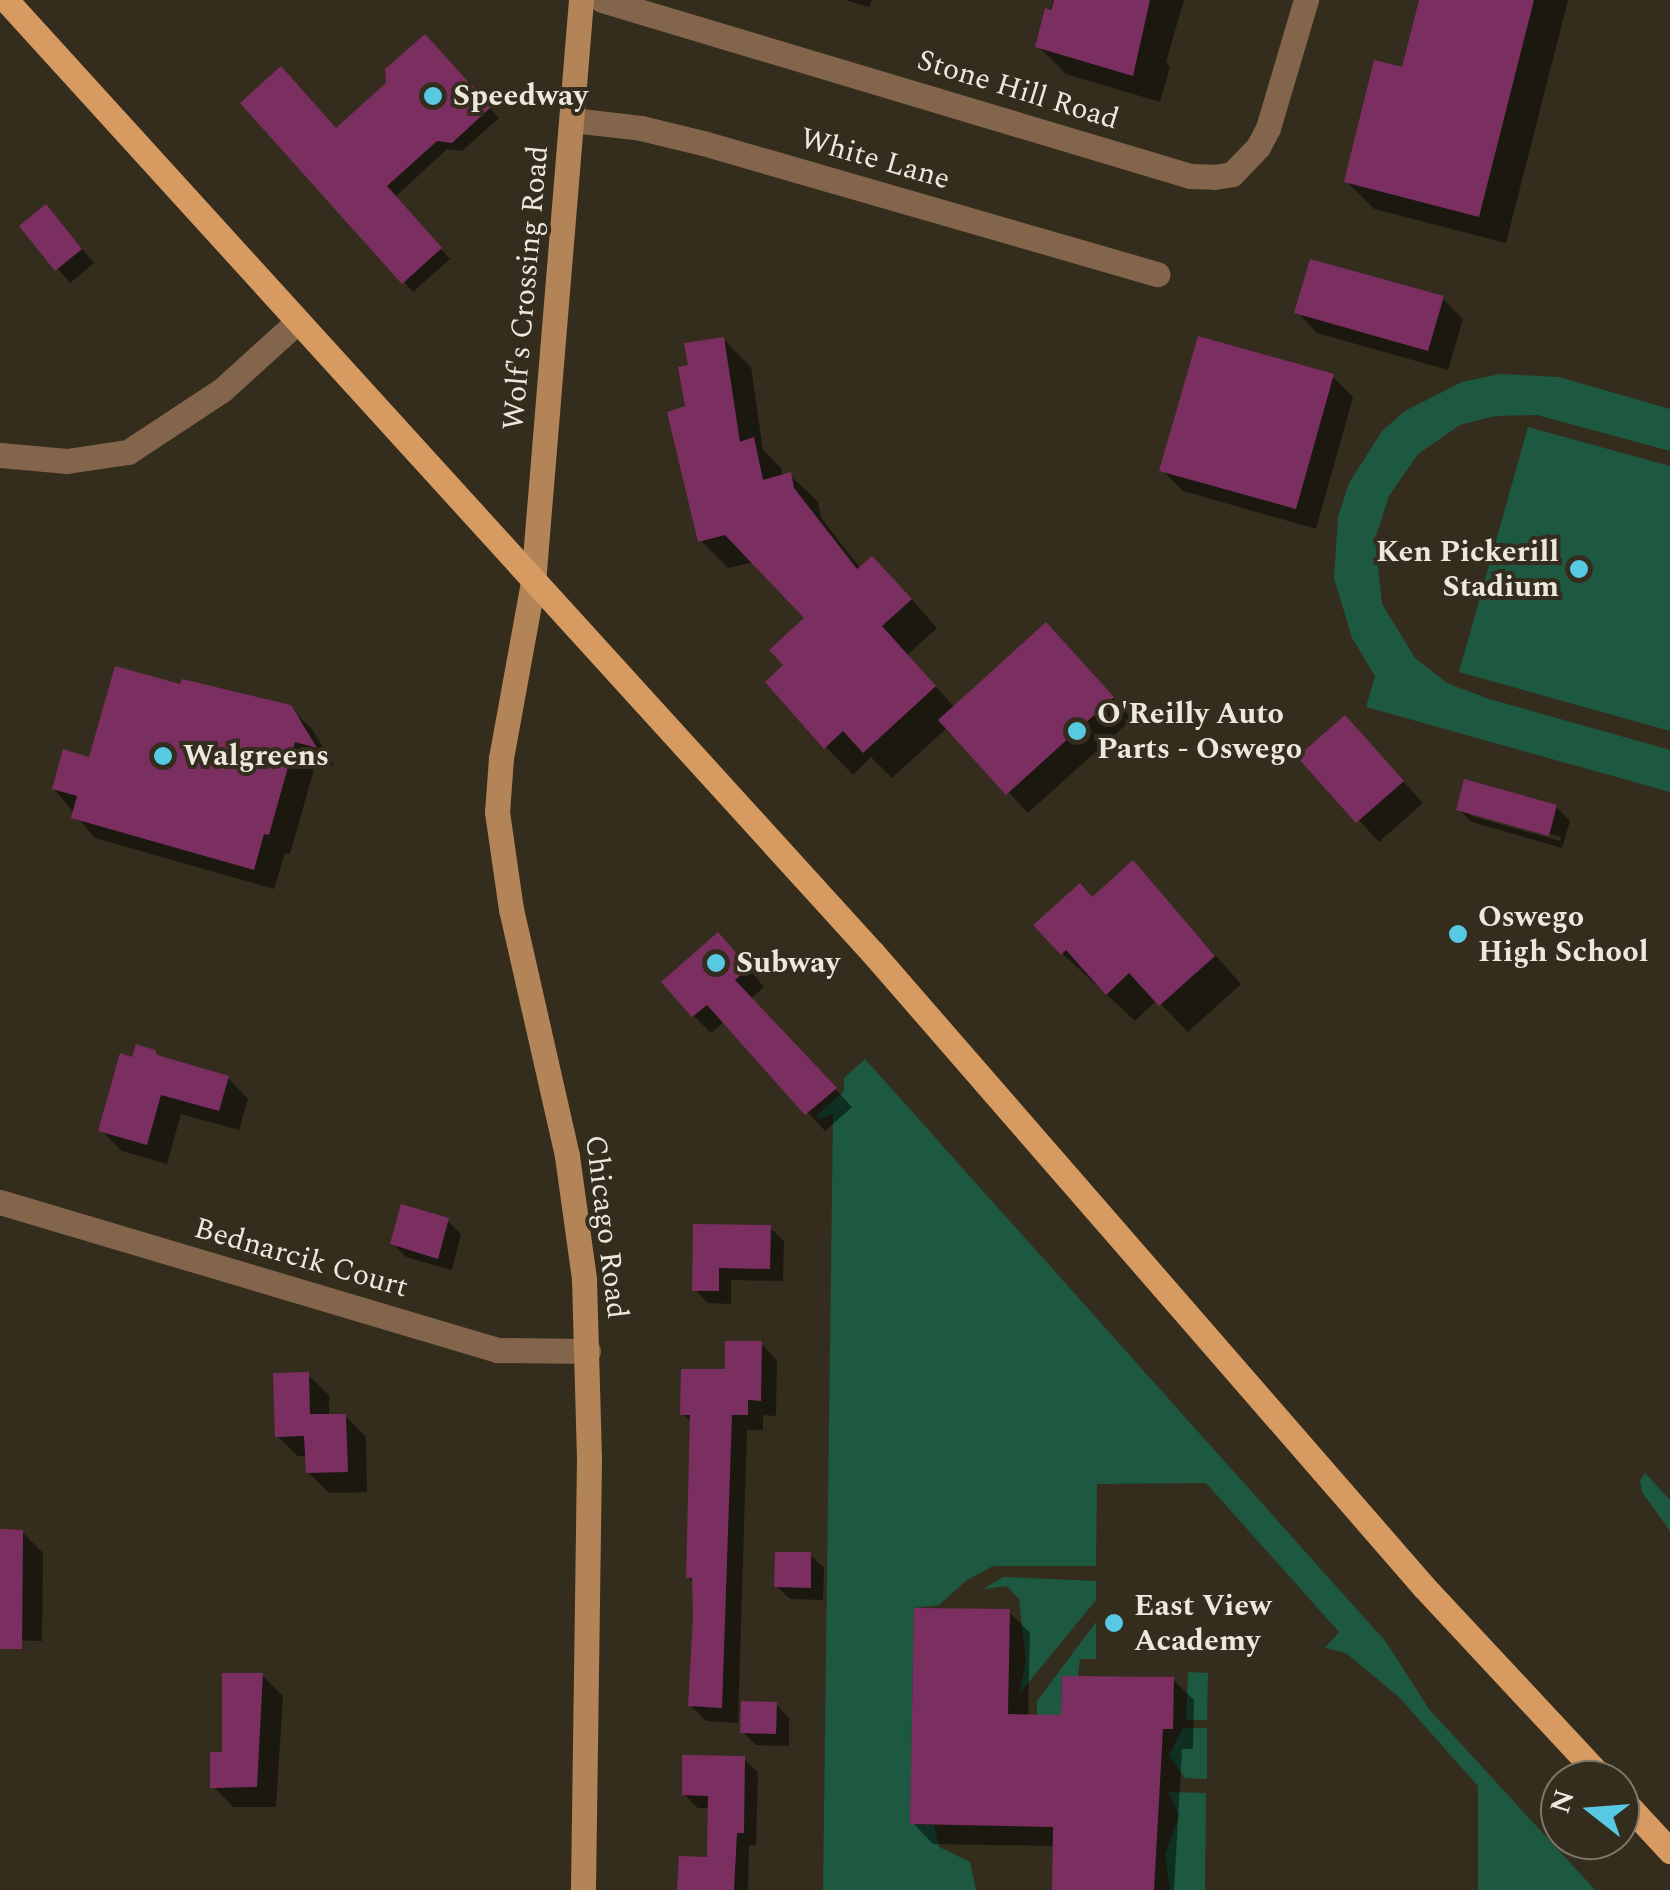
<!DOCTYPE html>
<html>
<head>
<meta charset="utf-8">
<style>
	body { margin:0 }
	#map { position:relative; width:1670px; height:1890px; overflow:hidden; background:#342d1d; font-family:Spectral,serif }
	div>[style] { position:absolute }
	.green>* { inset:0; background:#1d5841 }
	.shadow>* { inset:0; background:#0007 }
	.building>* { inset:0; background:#7b2f61 }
	.street>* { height:25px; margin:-12.5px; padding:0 12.5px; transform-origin:12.5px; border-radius:12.5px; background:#82654a }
	.secondary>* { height:25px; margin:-12.5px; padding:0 12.5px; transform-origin:12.5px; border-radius:12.5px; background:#b28458 }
	.primary>* { height:25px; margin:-12.5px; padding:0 12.5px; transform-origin:12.5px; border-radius:12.5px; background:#d79b62 }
	.dots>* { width:28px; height:28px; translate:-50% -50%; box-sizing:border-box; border:5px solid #342d1d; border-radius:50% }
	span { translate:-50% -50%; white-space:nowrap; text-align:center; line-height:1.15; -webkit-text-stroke:8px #342d1d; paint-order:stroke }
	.street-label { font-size:30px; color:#ede8de }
	.poi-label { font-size:30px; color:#ede8de; font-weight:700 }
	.left { translate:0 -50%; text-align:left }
	.right { translate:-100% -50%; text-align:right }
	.north { position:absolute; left:1540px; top:1760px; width:100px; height:100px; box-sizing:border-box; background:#342d1d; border:2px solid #7e786a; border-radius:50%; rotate:287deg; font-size:28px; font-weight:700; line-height:40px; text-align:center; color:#ede8de }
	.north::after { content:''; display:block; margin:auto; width:35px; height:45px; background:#57c9e2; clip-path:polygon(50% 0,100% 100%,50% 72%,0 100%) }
</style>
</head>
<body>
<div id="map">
	<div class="green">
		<div style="clip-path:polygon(1500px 374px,1559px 377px,1670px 409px,1670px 451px,1537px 415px,1495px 416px,1460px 425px,1418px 454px,1389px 496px,1375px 539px,1382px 604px,1415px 658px,1447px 683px,1486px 698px,1670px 750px,1670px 792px,1366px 707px,1375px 676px,1352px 638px,1334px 578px,1338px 517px,1349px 483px,1382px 431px,1405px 411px,1462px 382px)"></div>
		<div style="clip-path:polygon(1528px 427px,1670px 466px,1670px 731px,1459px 672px)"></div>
		<div style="clip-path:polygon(865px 1059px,1386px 1642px,1429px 1709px,1595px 1890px,1478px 1890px,1478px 1786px,1399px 1697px,1346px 1653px,1325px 1648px,1339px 1632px,1206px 1483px,1097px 1484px,1096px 1566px,993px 1566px,967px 1580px,939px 1605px,914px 1608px,910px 1824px,934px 1825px,939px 1847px,970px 1862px,976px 1890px,823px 1890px,833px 1114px,818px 1119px,817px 1115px,844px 1091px,844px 1078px)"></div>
		<div style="clip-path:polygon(1645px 1473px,1670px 1500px,1670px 1531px,1642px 1492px,1640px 1480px)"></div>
		<div style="clip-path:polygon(1003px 1577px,1096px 1581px,1096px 1600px,1019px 1694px,1026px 1661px,1019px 1599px,1007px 1586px,983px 1589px)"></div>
		<div style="clip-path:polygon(1096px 1622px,1096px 1659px,1080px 1659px,1078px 1676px,1062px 1676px,1061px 1715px,1037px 1715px,1037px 1701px)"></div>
		<div style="clip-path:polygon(1188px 1672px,1208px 1673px,1207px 1720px,1186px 1720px)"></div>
		<div style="clip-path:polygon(1183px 1728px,1207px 1728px,1207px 1779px,1185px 1778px,1169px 1755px)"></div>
		<div style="clip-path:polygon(1168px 1792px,1206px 1793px,1205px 1890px,1170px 1890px,1165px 1854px,1179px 1816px)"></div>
	</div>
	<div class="shadow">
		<div style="clip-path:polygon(845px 0,872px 0,869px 7px)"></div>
		<div style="clip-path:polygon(1053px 0,1184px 0,1166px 62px,1170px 67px,1160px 102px,1066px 74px,1038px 46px)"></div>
		<div style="clip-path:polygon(1421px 0,1568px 0,1506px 243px,1374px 209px,1347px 182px,1404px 70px)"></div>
		<div style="clip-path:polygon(434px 47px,499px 118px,462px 151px,447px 149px,394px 198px,450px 259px,413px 292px,243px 103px,336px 131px)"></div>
		<div style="clip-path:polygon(59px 221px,94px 263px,70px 283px,23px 227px)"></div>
		<div style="clip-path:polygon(1442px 298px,1463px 319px,1448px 370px,1317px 333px,1297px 312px)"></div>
		<div style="clip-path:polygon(724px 340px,751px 367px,763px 450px,781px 468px,783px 477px,790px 475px,818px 502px,821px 518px,861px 569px,900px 586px,937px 628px,907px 655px,955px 708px,1067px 646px,1132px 719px,1028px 813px,948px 727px,892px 778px,871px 757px,853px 775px,826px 747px,786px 665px,808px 618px,754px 562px,728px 568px,700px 540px,687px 408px,692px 367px)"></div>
		<div style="clip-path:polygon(1332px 376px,1353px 397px,1316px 529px,1183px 491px,1162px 470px)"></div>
		<div style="clip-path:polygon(182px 687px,290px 708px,312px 729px,334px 766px,316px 762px,290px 854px,285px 853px,274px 889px,95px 838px,54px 789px)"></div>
		<div style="clip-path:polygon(1365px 739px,1423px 803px,1379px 842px,1301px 757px)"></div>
		<div style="clip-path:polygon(evenodd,1556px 807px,1570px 821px,1562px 848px,1472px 822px,1458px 809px,1556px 807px,1471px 811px,1561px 837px,1560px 841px,1471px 816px,1471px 811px)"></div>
		<div style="clip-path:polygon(1133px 863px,1241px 984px,1188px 1032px,1157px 1000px,1135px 1021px,1062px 953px)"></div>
		<div style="clip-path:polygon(736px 953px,764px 987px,750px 999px,852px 1107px,825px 1131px,725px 1021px,711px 1033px,694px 1016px)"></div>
		<div style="clip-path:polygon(160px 1059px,228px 1078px,248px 1099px,239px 1130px,181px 1114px,167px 1164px,122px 1151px,101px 1130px)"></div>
		<div style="clip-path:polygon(448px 1221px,461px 1234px,452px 1270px,406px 1257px,393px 1244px)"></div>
		<div style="clip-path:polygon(696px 1226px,770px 1228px,784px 1241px,783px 1281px,731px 1280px,731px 1304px,708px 1303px,695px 1290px)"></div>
		<div style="clip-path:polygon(761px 1344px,777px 1360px,776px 1416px,763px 1415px,763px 1430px,747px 1430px,738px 1723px,706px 1721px,690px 1705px,695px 1584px,688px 1577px,693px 1423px,683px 1414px)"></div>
		<div style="clip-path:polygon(308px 1375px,329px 1395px,329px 1416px,345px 1416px,366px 1437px,367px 1492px,329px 1493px,308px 1472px,308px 1456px,298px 1456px,277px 1436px)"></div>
		<div style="clip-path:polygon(0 1532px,22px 1532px,43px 1553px,42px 1641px,0 1640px)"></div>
		<div style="clip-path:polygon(810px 1555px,824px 1568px,823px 1600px,790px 1599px,776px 1586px)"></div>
		<div style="clip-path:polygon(1009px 1612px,1030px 1633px,1028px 1717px,1064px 1718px,1173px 1680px,1194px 1700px,1193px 1749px,1182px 1749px,1174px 1890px,1055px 1890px,1056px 1846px,933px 1844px,913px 1823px)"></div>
		<div style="clip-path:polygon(262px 1675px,283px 1696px,276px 1807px,233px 1807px,213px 1786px)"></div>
		<div style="clip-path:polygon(776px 1704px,789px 1718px,789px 1746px,756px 1745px,743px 1732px)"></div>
		<div style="clip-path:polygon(744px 1759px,758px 1772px,756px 1845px,749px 1845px,748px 1890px,680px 1890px,709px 1860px,710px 1808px,698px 1808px,684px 1794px)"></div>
	</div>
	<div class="building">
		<div style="clip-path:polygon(1054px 0,1150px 0,1133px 76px,1035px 47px,1045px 8px,1051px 10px)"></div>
		<div style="clip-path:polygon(1419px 0,1534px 0,1479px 217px,1344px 182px,1374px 60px,1402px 67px)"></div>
		<div style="clip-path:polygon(425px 34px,491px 107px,452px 143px,437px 141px,387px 186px,442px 248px,402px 284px,240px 103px,281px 66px,336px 128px,386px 83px,385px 69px)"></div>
		<div style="clip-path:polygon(46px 204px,82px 249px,55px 271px,19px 226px)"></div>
		<div style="clip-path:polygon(1310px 259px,1444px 296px,1428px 351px,1294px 313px)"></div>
		<div style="clip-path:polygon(1198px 336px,1334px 374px,1296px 509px,1159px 471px)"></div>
		<div style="clip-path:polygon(724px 337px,740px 442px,754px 437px,763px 480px,791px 472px,794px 488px,857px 569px,872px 556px,912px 599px,882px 626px,936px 686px,863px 753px,843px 731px,824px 749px,765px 682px,783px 665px,769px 650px,804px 618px,725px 535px,698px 542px,667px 412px,685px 406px,678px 367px,688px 365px,684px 343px)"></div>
		<div style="clip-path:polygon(1046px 622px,1114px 697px,1006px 795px,938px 720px)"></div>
		<div style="clip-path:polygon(115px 666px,180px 684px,182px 679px,291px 705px,317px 748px,295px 742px,269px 835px,264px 834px,254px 870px,71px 818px,77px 796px,52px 789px,63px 749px,89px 757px)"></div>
		<div style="clip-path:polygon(1345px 715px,1404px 781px,1356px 823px,1297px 757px)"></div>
		<div style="clip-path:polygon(1464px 779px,1557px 805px,1549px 836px,1456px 810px)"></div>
		<div style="clip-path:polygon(1133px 860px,1215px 956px,1159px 1006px,1129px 973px,1106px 995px,1066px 950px,1061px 955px,1033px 925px,1080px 883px,1092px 897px)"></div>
		<div style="clip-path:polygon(718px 932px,749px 968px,735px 980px,837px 1088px,805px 1115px,707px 1005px,692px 1017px,661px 982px)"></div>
		<div style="clip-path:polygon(136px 1044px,155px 1050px,157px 1055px,229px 1076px,219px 1111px,161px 1095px,147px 1145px,98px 1131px,120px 1053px,132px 1057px)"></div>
		<div style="clip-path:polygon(401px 1204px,449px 1218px,438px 1259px,390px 1244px)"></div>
		<div style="clip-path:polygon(693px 1224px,771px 1225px,770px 1269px,719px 1268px,719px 1291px,692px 1291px)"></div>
		<div style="clip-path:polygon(725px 1341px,762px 1341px,761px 1401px,748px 1400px,748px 1415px,732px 1415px,722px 1708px,688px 1706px,693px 1618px,692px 1578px,686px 1578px,690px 1415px,680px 1415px,681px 1369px,725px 1369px)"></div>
		<div style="clip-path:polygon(309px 1372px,310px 1414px,346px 1414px,348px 1472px,306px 1473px,304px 1436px,275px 1437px,273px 1373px)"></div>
		<div style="clip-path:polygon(0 1529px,23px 1530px,22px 1649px,0 1649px)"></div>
		<div style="clip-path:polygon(775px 1552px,811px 1552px,811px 1588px,774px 1587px)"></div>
		<div style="clip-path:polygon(914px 1608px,1010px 1609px,1008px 1714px,1061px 1715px,1062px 1676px,1174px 1677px,1173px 1729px,1163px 1729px,1154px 1890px,1052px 1890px,1053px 1827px,910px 1824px)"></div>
		<div style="clip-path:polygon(222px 1673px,263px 1673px,257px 1787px,210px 1788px,210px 1752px,222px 1752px)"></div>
		<div style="clip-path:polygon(741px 1701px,777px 1702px,776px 1734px,740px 1733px)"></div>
		<div style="clip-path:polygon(682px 1755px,745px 1756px,744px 1833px,737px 1833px,734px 1890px,677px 1890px,679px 1856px,707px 1857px,708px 1796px,682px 1795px)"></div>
	</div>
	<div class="street">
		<div style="left:602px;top:0;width:614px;rotate:16.66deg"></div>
		<div style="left:1190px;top:176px;width:24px;rotate:2deg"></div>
		<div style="left:1214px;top:177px;width:18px;rotate:-9deg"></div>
		<div style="left:1232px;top:174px;width:37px;rotate:-46deg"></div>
		<div style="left:1258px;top:147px;width:21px;rotate:-62deg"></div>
		<div style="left:1268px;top:128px;width:134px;rotate:-73.5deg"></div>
		<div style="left:572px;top:120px;width:69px;rotate:6.6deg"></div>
		<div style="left:641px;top:128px;width:64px;rotate:13.6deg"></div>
		<div style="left:703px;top:143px;width:473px;rotate:16.1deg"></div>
		<div style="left:0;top:455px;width:67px;rotate:5.1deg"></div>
		<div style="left:67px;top:461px;width:62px;rotate:-8.4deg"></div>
		<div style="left:128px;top:452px;width:113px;rotate:-33.4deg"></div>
		<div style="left:222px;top:390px;width:101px;rotate:-42.2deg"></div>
		<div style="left:0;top:1202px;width:519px;rotate:16.58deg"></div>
		<div style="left:497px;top:1350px;width:91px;rotate:0.6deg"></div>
	</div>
	<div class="secondary">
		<div style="left:581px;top:0;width:584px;rotate:94.71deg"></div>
		<div style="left:533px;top:582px;width:179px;rotate:100.3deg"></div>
		<div style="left:501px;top:758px;width:54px;rotate:94.2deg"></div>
		<div style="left:497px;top:812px;width:98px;rotate:81.8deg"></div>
		<div style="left:511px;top:909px;width:253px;rotate:77.2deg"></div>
		<div style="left:567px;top:1156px;width:124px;rotate:82.1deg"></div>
		<div style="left:584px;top:1279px;width:179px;rotate:88.4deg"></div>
		<div style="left:589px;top:1458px;width:432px;rotate:90.8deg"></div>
	</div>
	<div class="primary">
		<div style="left:6px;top:0;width:1287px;rotate:47.71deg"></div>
		<div style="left:872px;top:952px;width:841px;rotate:49deg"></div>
		<div style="left:1424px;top:1587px;width:264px;rotate:47deg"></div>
		<div style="left:1620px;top:1797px;width:74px;rotate:47.2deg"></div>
	</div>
	<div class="dots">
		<div style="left:433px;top:96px;background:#57c9e2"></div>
		<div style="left:1579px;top:569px;background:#57c9e2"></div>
		<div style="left:1077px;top:731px;background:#57c9e2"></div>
		<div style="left:163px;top:756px;background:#57c9e2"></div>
		<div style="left:1458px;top:934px;background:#57c9e2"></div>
		<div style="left:716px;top:963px;background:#57c9e2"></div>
		<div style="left:1114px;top:1623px;background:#57c9e2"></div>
	</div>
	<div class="street-label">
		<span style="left:1018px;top:90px;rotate:17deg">Stone Hill Road</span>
		<span style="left:875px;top:159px;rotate:16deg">White Lane</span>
		<span style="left:526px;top:288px;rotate:-85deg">Wolf's Crossing Road</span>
		<span style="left:606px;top:1227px;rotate:83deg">Chicago Road</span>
		<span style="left:301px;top:1258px;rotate:16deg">Bednarcik Court</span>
	</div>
	<div class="poi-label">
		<span class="left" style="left:453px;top:96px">Speedway</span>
		<span class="right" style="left:1559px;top:569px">Ken Pickerill<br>Stadium</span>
		<span class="left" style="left:1097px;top:731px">O'Reilly Auto<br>Parts - Oswego</span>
		<span class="left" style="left:183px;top:756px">Walgreens</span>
		<span class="left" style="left:1478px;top:934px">Oswego<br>High School</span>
		<span class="left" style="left:736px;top:963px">Subway</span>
		<span class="left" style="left:1134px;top:1623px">East View<br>Academy</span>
	</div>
	<div class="north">N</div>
</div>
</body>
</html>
